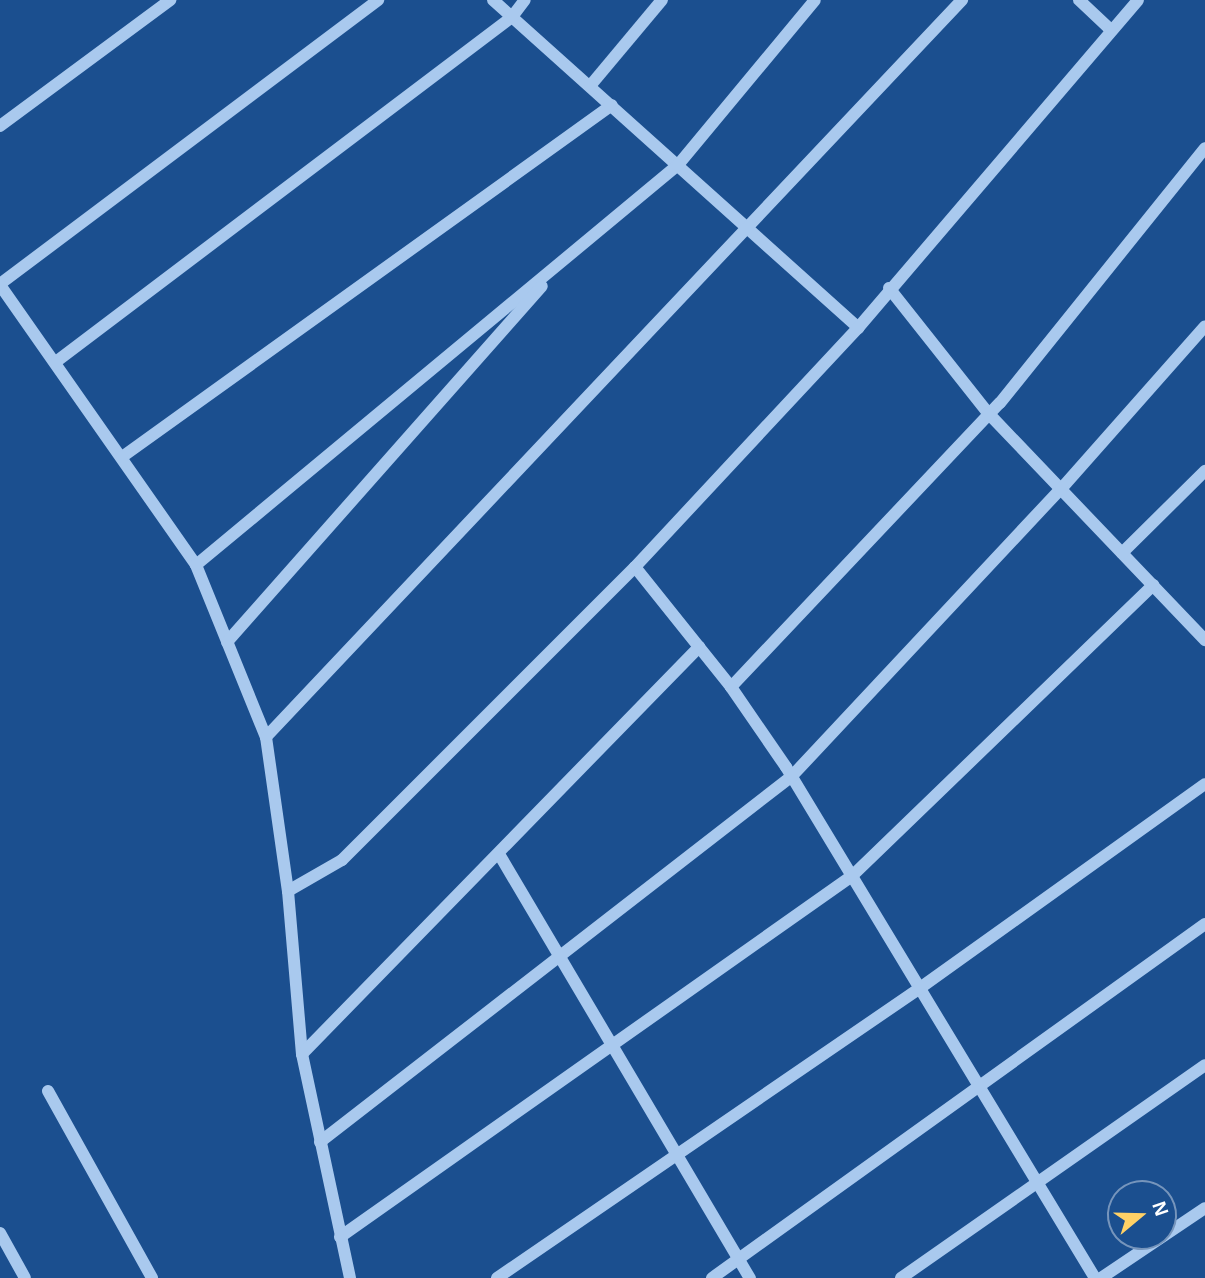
<!DOCTYPE html>
<html>
<head>
<meta charset="utf-8">
<style>
	body { margin:0 }
	#map { position:relative; width:1205px; height:1278px; overflow:hidden; background:#1b4f8f; font-family:Helvetica,sans-serif }
	div>[style] { position:absolute }
	.minor>* { height:12px; margin:-6px; padding:0 6px; transform-origin:6px; border-radius:6px; background:#a9c9ee }
	span { translate:-50% -50%; white-space:nowrap; text-align:center; line-height:1.15; -webkit-text-stroke:7px #1b4f8f; paint-order:stroke }
	.north { position:absolute; left:1107px; top:1180px; width:70px; height:70px; box-sizing:border-box; background:#1b4f8f; border:2px solid #7695bc; border-radius:50%; rotate:71deg; font-size:19px; font-weight:700; line-height:28px; text-align:center; color:#fff }
	.north::after { content:''; display:block; margin:auto; width:24px; height:32px; background:#ffd166; clip-path:polygon(50% 0,100% 100%,50% 72%,0 100%) }
</style>
</head>
<body>
<div id="map">
	<div class="minor">
		<div style="left:493px;top:0;width:491px;rotate:41.9deg"></div>
		<div style="left:1079px;top:0;width:44px;rotate:43.2deg"></div>
		<div style="left:590px;top:86px;width:112px;rotate:-50.1deg"></div>
		<div style="left:0;top:126px;width:212px;rotate:-36.5deg"></div>
		<div style="left:0;top:284px;width:473px;rotate:-36.9deg"></div>
		<div style="left:0;top:285px;width:342px;rotate:55deg"></div>
		<div style="left:196px;top:565px;width:186px;rotate:67.9deg"></div>
		<div style="left:266px;top:737px;width:156px;rotate:81.9deg"></div>
		<div style="left:288px;top:891px;width:164px;rotate:85.1deg"></div>
		<div style="left:302px;top:1054px;width:229px;rotate:77.9deg"></div>
		<div style="left:889px;top:288px;width:161px;rotate:51.6deg"></div>
		<div style="left:989px;top:414px;width:313px;rotate:46.3deg"></div>
		<div style="left:57px;top:361px;width:570px;rotate:-37.09deg"></div>
		<div style="left:512px;top:17px;width:21px;rotate:-53deg"></div>
		<div style="left:122px;top:457px;width:603px;rotate:-35.69deg"></div>
		<div style="left:1122px;top:553px;width:117px;rotate:-44.7deg"></div>
		<div style="left:196px;top:565px;width:626px;rotate:-39.69deg"></div>
		<div style="left:678px;top:165px;width:214px;rotate:-50.3deg"></div>
		<div style="left:635px;top:567px;width:154px;rotate:51.3deg"></div>
		<div style="left:731px;top:687px;width:97px;rotate:55.5deg"></div>
		<div style="left:786px;top:767px;width:597px;rotate:58.84deg"></div>
		<div style="left:227px;top:642px;width:475px;rotate:-48.5deg"></div>
		<div style="left:731px;top:687px;width:391px;rotate:-46.6deg"></div>
		<div style="left:1000px;top:403px;width:327px;rotate:-51.2deg"></div>
		<div style="left:266px;top:737px;width:1014px;rotate:-46.64deg"></div>
		<div style="left:499px;top:854px;width:493px;rotate:59.4deg"></div>
		<div style="left:288px;top:891px;width:62px;rotate:-29.9deg"></div>
		<div style="left:342px;top:860px;width:414px;rotate:-45deg"></div>
		<div style="left:635px;top:567px;width:327px;rotate:-47deg"></div>
		<div style="left:858px;top:328px;width:431px;rotate:-49.5deg"></div>
		<div style="left:302px;top:1054px;width:569px;rotate:-45.71deg"></div>
		<div style="left:48px;top:1091px;width:214px;rotate:60.9deg"></div>
		<div style="left:320px;top:1142px;width:597px;rotate:-37.79deg"></div>
		<div style="left:792px;top:776px;width:393px;rotate:-46.9deg"></div>
		<div style="left:1061px;top:489px;width:217px;rotate:-48.5deg"></div>
		<div style="left:0;top:1233px;width:51px;rotate:60.9deg"></div>
		<div style="left:340px;top:1237px;width:626px;rotate:-35.19deg"></div>
		<div style="left:852px;top:876px;width:419px;rotate:-44deg"></div>
		<div style="left:497px;top:1278px;width:513px;rotate:-34.43deg"></div>
		<div style="left:920px;top:988px;width:350px;rotate:-35.6deg"></div>
		<div style="left:712px;top:1278px;width:607px;rotate:-35.68deg"></div>
		<div style="left:901px;top:1278px;width:371px;rotate:-35deg"></div>
		<div style="left:1101px;top:1278px;width:125px;rotate:-33.9deg"></div>
	</div>
	<div class="north">N</div>
</div>
</body>
</html>
